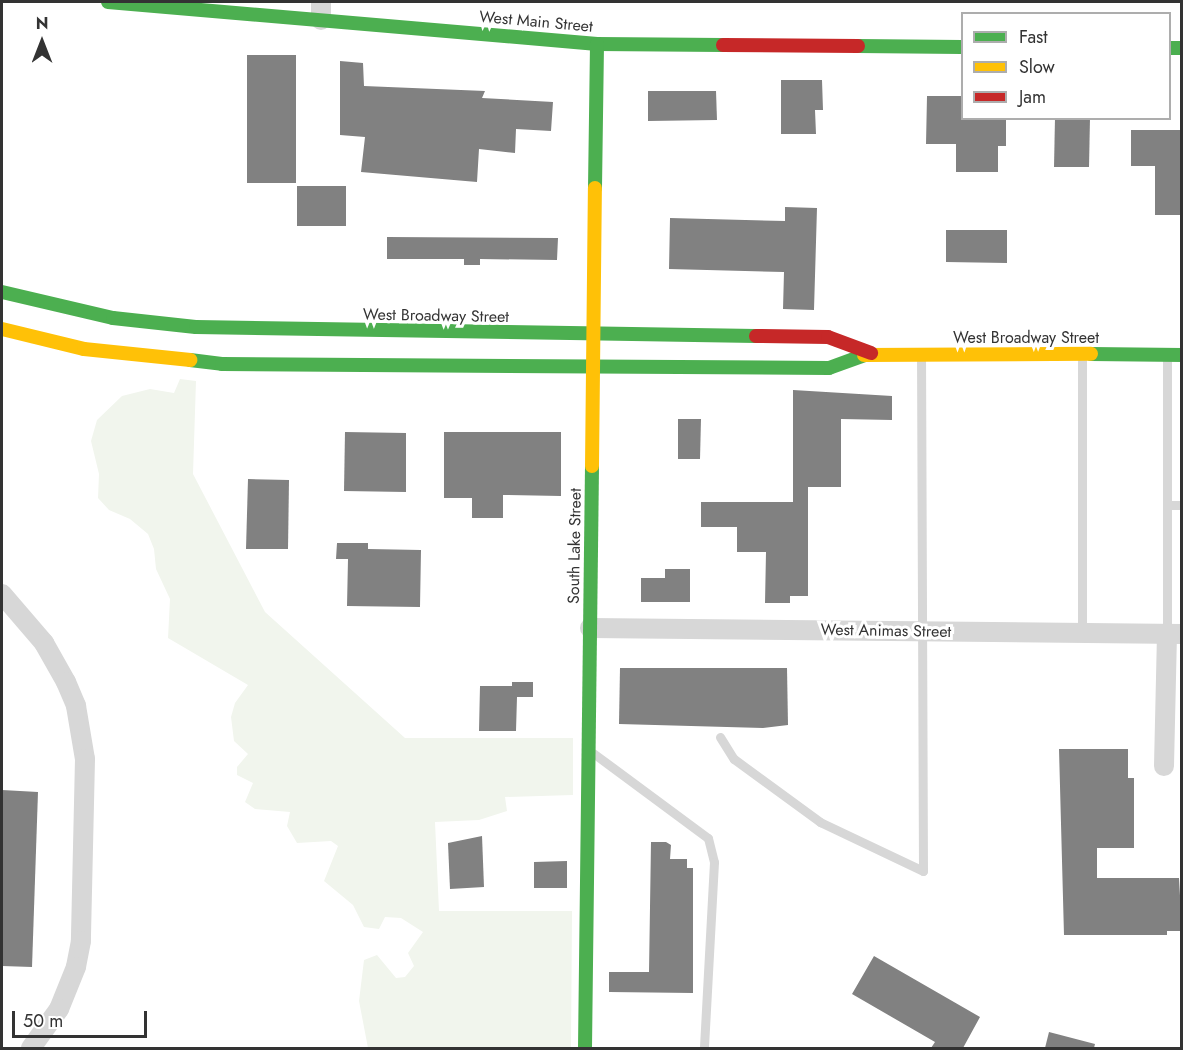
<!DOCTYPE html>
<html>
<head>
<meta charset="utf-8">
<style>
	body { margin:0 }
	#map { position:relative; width:1183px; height:1050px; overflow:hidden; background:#fff; font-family:Jost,sans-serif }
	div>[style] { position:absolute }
	.green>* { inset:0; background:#f1f5ed }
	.building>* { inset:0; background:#818181 }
	.lane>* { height:9px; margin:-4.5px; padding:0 4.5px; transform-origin:4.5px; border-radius:4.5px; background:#d7d7d7 }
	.street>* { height:20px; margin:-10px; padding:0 10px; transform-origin:10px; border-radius:10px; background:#d7d7d7 }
	.fast>* { height:14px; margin:-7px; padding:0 7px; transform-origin:7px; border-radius:7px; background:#4caf50 }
	.slow>* { height:14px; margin:-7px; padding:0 7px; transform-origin:7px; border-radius:7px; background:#ffc107 }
	.jam>* { height:14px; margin:-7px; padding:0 7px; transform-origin:7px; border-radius:7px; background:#c62828 }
	span { translate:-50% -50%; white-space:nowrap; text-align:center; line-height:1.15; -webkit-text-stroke:6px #fff; paint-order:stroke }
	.street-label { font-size:16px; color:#333 }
	.frame { position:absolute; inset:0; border:3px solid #333; pointer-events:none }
	.legend { position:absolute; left:961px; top:12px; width:210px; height:108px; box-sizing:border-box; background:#fff; border:2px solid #adadad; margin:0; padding:8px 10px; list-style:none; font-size:18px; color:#333 }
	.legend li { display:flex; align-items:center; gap:12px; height:30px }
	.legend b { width:30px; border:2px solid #adadad }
	.north { position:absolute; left:12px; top:12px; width:60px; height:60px; -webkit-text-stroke:4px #fff; paint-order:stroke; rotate:0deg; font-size:16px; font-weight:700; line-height:24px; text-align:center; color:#333 }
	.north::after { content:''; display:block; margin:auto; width:21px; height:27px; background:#333; clip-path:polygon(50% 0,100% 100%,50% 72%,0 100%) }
	.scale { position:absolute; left:12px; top:1011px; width:135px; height:27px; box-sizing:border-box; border:3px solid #333; border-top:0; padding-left:8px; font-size:18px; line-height:21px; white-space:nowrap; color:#333; -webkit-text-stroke:4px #fff; paint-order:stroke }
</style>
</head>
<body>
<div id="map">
	<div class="green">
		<div style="clip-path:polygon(180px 379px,196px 381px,193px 474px,265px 612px,405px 738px,573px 738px,573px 795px,505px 797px,507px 811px,479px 820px,435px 822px,439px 911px,572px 911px,571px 1048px,368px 1048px,359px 1001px,364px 960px,377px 955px,396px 978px,405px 977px,414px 966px,408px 953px,423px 932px,401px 918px,385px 917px,379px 929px,364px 927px,353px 905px,324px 881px,338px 846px,331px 841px,297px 843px,287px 826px,290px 812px,255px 809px,245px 802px,253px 783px,237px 775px,237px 767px,248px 754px,234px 741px,231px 717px,235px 703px,248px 685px,168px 638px,170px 599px,156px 569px,154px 549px,148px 534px,130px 519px,109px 510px,98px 498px,99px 474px,91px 441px,97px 420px,122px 396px,150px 389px,174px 393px)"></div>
	</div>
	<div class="building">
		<div style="clip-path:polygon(247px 55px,296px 55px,296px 183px,247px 183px)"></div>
		<div style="clip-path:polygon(340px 61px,363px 63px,364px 86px,485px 91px,482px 98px,553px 102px,551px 131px,516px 129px,515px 153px,479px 149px,477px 182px,361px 172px,365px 137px,340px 135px)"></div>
		<div style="clip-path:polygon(781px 80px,822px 80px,823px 110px,815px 110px,816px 134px,781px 134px)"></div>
		<div style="clip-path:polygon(648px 91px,716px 91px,717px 120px,648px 121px)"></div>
		<div style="clip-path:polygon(927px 96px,963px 96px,963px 118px,1006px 118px,1006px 146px,998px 146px,998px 172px,956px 172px,956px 144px,926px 144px)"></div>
		<div style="clip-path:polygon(1055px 118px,1090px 118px,1089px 167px,1054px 167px)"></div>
		<div style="clip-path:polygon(1131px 130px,1182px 130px,1182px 215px,1155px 215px,1155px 166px,1131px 166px)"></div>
		<div style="clip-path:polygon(297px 186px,346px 186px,346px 226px,297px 226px)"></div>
		<div style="clip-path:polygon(785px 207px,817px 208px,814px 310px,783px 309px,784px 272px,669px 269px,670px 218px,785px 221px)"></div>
		<div style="clip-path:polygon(946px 230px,1007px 230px,1007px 263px,946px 262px)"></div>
		<div style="clip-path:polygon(387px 237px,558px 238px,557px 260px,480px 259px,480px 265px,464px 265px,464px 259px,387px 259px)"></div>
		<div style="clip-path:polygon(793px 390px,892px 396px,892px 420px,841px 419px,841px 487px,808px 487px,808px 596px,790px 596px,790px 603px,765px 603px,766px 552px,737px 552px,737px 527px,701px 527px,701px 502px,793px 502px)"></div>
		<div style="clip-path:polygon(678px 419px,701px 419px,700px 459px,678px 459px)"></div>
		<div style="clip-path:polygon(345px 432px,406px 433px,406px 492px,344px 491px)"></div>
		<div style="clip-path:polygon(444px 432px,561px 432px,561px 496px,503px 495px,503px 518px,472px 518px,472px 498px,444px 498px)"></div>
		<div style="clip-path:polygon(248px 479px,289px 480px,288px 549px,246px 549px)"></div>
		<div style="clip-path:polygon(337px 543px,368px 543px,368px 549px,421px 550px,420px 607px,347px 606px,348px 559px,336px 559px)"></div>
		<div style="clip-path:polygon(665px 569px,690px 569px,690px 602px,641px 602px,641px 578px,665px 578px)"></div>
		<div style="clip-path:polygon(620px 668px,787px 668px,788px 725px,763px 728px,619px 724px)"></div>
		<div style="clip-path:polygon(512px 682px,533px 682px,533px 697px,517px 697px,516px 731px,479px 731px,480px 686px,512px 686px)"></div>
		<div style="clip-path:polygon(1059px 749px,1128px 749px,1128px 778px,1134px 778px,1134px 848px,1097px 848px,1097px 878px,1179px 878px,1182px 931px,1167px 931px,1167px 935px,1064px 935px)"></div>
		<div style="clip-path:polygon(2px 790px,38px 792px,32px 967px,2px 966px)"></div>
		<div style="clip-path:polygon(482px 836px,484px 887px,450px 889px,448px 843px)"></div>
		<div style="clip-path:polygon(651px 842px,666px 842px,671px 845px,670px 859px,687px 859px,687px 868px,693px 868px,693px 993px,609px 992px,609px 972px,649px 972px)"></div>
		<div style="clip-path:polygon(567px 861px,567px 888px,534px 888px,534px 862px)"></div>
		<div style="clip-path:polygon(874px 956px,980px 1017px,963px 1048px,931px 1048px,935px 1042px,852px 994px)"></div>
		<div style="clip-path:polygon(1049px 1032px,1095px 1044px,1094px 1048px,1045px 1048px)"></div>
	</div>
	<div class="lane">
		<div style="left:1082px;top:360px;width:273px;rotate:90deg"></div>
		<div style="left:1168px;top:505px;width:14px"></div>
		<div style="left:1167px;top:634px;width:274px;rotate:-90deg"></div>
		<div style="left:720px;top:737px;width:26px;rotate:58deg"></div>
		<div style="left:734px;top:759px;width:107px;rotate:36.2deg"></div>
		<div style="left:820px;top:822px;width:114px;rotate:25.4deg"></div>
		<div style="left:923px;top:871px;width:513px;rotate:-90.22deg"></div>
		<div style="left:593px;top:753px;width:143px;rotate:36.5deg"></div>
		<div style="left:708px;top:838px;width:25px;rotate:76deg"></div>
		<div style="left:714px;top:862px;width:186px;rotate:93.1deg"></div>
	</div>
	<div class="street">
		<div style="left:321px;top:20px;width:18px;rotate:-90deg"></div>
		<div style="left:2px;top:594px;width:65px;rotate:49.4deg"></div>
		<div style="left:44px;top:643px;width:45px;rotate:60.6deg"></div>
		<div style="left:66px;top:682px;width:26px;rotate:67deg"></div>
		<div style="left:76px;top:706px;width:54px;rotate:80.4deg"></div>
		<div style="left:85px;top:759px;width:182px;rotate:91.3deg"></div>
		<div style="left:81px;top:941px;width:26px;rotate:101deg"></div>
		<div style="left:76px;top:967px;width:45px;rotate:112deg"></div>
		<div style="left:59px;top:1009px;width:48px;rotate:125.7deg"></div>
		<div style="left:590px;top:628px;width:592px;rotate:0.58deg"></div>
		<div style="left:1164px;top:766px;width:132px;rotate:-88.7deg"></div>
	</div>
	<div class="fast">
		<div style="left:108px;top:2px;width:491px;rotate:4.9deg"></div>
		<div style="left:597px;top:44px;width:126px;rotate:0.5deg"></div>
		<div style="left:858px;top:46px;width:104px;rotate:0.6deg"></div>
		<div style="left:1170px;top:48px;width:12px"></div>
		<div style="left:595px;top:188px;width:144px;rotate:-89.2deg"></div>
		<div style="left:2px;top:292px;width:114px;rotate:13.2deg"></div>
		<div style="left:113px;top:318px;width:83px;rotate:6.2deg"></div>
		<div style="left:196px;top:327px;width:560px;rotate:0.92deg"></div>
		<div style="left:1091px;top:354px;width:91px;rotate:0.6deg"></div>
		<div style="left:190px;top:360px;width:32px;rotate:7deg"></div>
		<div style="left:222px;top:364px;width:607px;rotate:0.38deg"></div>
		<div style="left:829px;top:368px;width:37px;rotate:-20deg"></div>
		<div style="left:585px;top:1048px;width:582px;rotate:-89.31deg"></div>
	</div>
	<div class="slow">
		<div style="left:2px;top:329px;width:84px;rotate:13.7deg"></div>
		<div style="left:84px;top:349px;width:107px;rotate:5.9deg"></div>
		<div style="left:864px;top:355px;width:227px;rotate:-0.3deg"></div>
		<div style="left:592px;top:466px;width:278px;rotate:-89.4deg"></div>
	</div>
	<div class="jam">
		<div style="left:723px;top:45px;width:135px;rotate:0.4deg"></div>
		<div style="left:756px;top:336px;width:72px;rotate:0.8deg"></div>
		<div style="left:828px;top:337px;width:46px;rotate:20.4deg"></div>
	</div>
	<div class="street-label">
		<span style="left:536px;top:22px;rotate:5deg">West Main Street</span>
		<span style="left:436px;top:316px;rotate:1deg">West Broadway Street</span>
		<span style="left:1026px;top:338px">West Broadway Street</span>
		<span style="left:575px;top:546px;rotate:-89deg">South Lake Street</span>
		<span style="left:886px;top:631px;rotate:1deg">West Animas Street</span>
	</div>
	<div class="frame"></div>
	<ul class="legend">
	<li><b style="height:8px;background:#4caf50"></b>Fast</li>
	<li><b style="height:8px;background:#ffc107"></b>Slow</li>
	<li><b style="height:8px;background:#c62828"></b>Jam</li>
	</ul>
	<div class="north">N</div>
	<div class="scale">50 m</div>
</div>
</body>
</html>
